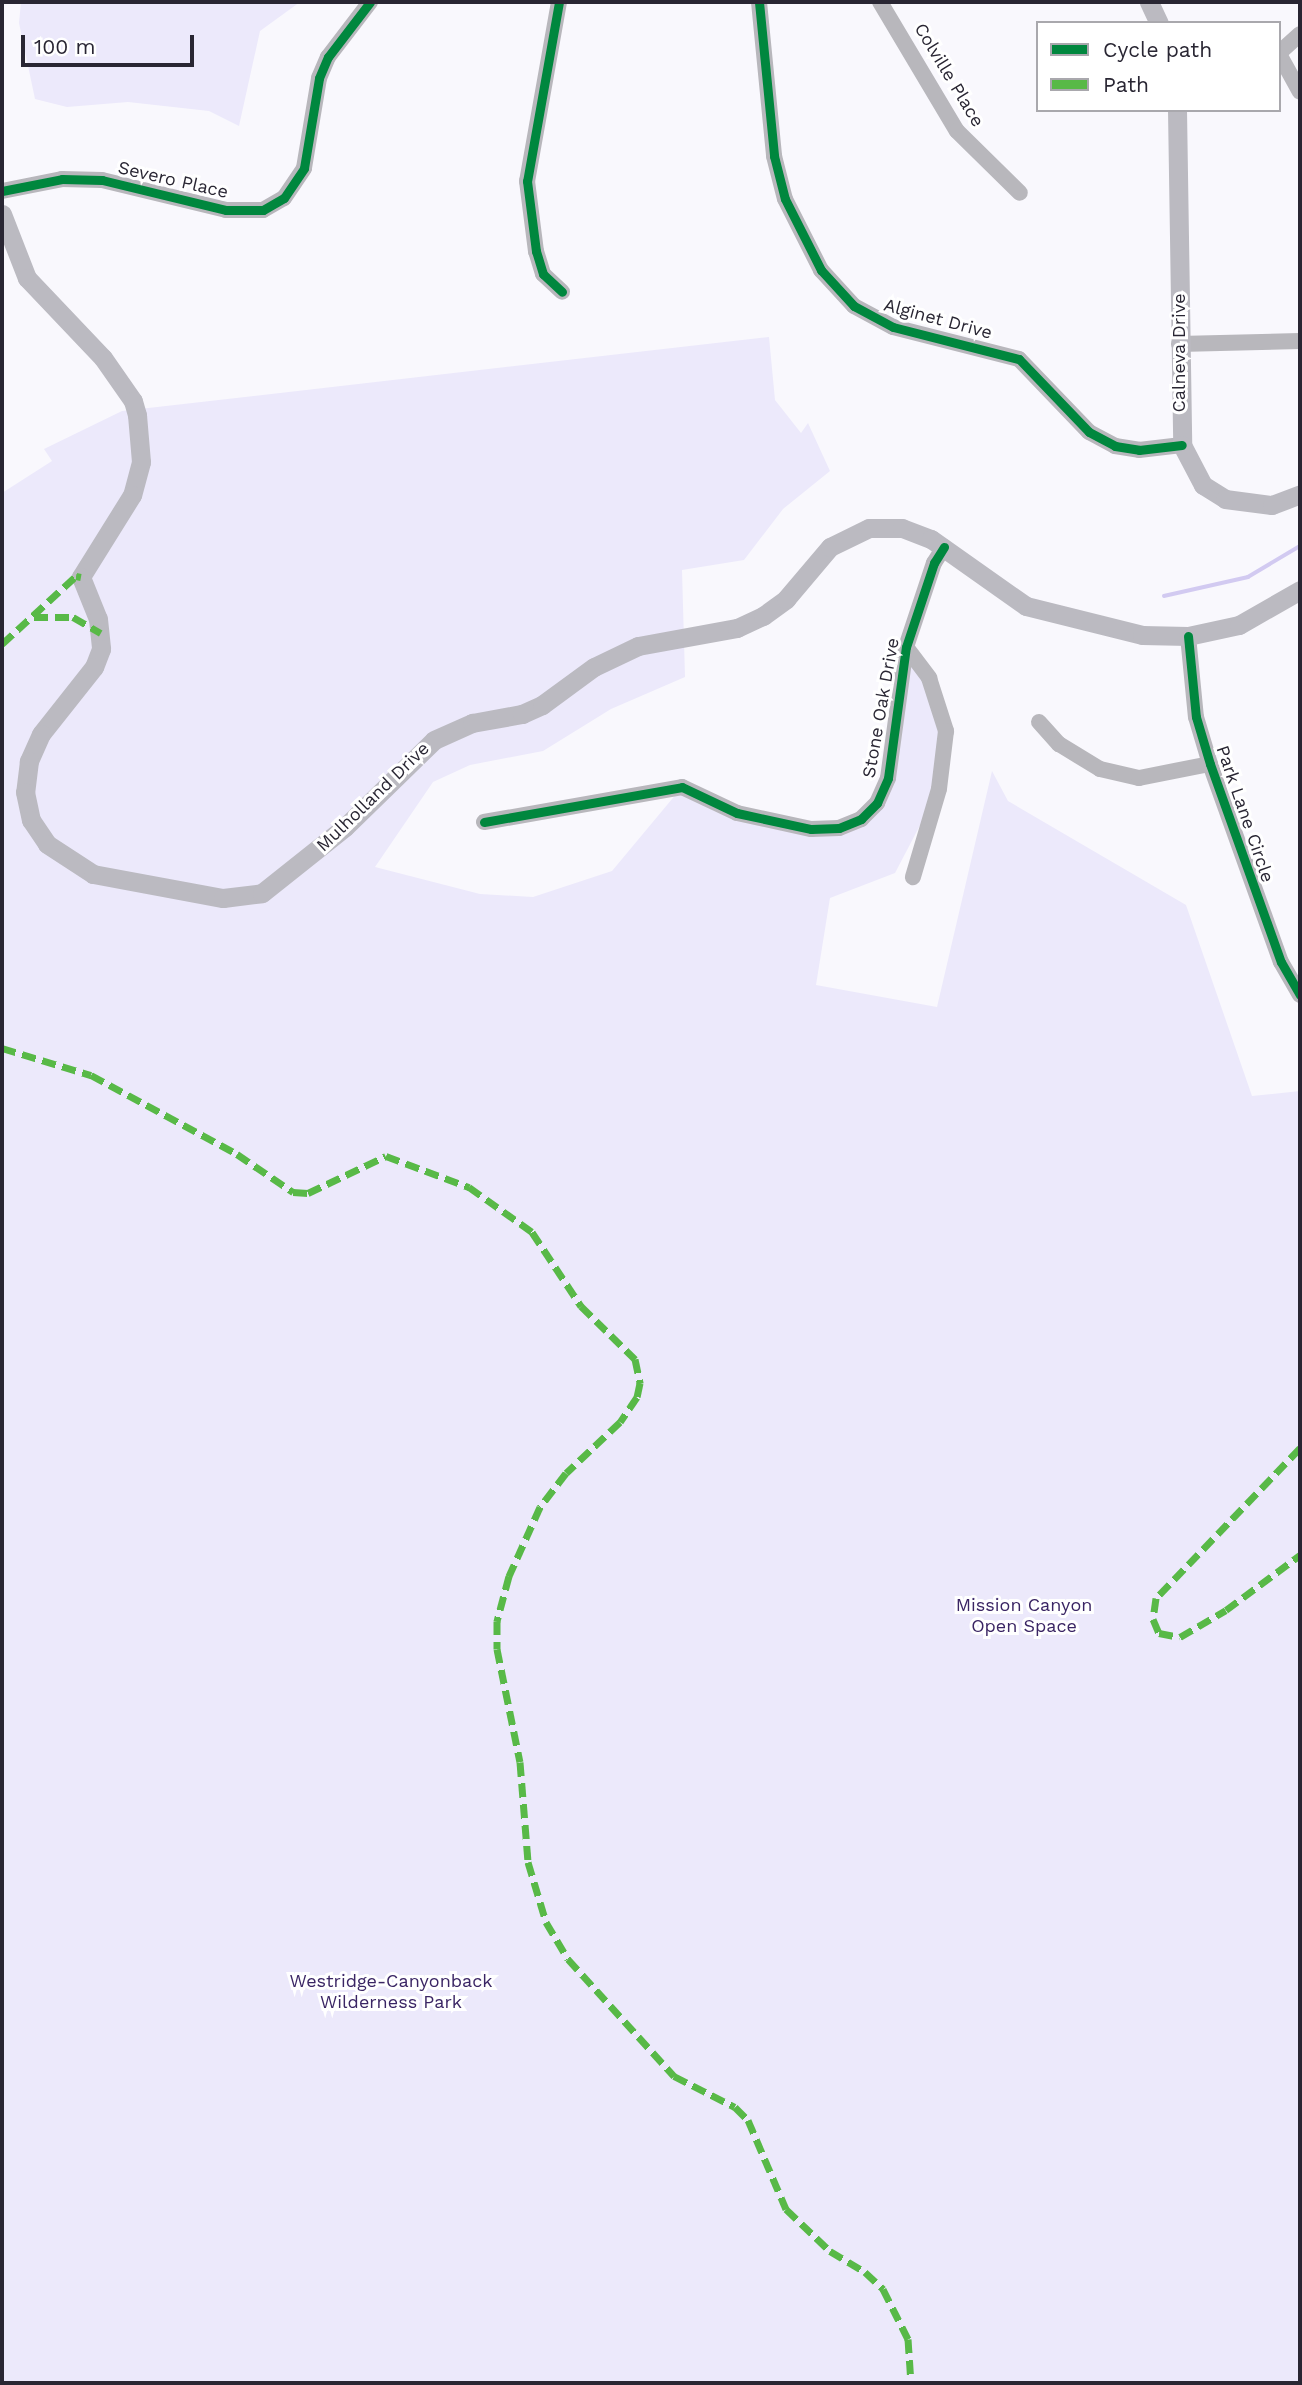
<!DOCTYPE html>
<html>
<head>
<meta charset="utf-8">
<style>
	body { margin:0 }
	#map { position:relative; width:1302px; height:2385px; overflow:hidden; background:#f9f8fd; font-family:"Work Sans",sans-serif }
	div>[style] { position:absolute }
	.green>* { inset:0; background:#ece9fb }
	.stream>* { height:3.5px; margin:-1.75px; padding:0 1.75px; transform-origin:1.75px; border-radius:1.75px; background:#d2caf1 }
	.minor>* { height:16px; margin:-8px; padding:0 8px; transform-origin:8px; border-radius:8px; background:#b8b7bc }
	.major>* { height:19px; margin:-9.5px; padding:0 9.5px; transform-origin:9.5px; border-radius:9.5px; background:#bbbac1 }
	.quiet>* { height:7px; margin-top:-3.5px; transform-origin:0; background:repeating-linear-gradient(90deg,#58b947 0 14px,transparent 0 21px) }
	.cycleway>* { height:9px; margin:-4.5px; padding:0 4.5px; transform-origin:4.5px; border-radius:4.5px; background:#00873e }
	span { translate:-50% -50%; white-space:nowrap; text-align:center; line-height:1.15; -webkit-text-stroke:6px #fff; paint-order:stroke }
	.street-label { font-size:18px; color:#292633 }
	.park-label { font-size:18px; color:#3a2564 }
	.frame { position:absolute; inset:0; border:4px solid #292633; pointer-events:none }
	.legend { position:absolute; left:1036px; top:21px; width:245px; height:91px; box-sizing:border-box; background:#fff; border:2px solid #a9a8ad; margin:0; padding:9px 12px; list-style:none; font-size:21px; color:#292633 }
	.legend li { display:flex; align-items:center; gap:14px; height:35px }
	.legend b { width:35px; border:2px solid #a9a8ad }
	.scale { position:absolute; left:21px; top:35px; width:173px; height:32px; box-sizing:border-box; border:4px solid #292633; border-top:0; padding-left:9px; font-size:21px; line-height:24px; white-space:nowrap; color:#292633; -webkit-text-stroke:5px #fff; paint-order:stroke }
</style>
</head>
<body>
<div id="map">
	<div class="green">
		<div style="clip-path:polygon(21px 2px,300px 2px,260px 31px,239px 126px,209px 111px,128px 102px,67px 107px,35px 99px,19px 23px)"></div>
		<div style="clip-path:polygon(769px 337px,775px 400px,801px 433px,808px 423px,830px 471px,783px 509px,744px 560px,682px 570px,685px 677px,611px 709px,543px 751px,470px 765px,433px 782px,375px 867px,480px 894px,533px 897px,612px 871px,682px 787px,737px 813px,839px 828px,877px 803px,906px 647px,946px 731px,939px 789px,895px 873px,830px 898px,816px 985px,937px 1007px,992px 771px,1008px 801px,1186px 905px,1252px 1096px,1300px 1091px,1300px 2383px,2px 2383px,2px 493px,52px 461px,44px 449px,122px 411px)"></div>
	</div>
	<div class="stream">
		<div style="left:1164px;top:596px;width:86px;rotate:-12.7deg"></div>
		<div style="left:1248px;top:577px;width:61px;rotate:-30.8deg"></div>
	</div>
	<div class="minor">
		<div style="left:559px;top:2px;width:182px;rotate:100.1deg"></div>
		<div style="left:527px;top:181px;width:71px;rotate:82.7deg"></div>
		<div style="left:536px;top:251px;width:24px;rotate:73deg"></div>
		<div style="left:543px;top:274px;width:26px;rotate:43deg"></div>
		<div style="left:759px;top:2px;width:155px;rotate:84.4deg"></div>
		<div style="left:774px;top:156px;width:44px;rotate:75.7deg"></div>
		<div style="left:785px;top:199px;width:80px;rotate:63.1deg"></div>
		<div style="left:821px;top:270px;width:49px;rotate:47.5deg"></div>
		<div style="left:854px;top:306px;width:44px;rotate:28.3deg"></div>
		<div style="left:893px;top:327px;width:130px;rotate:14.3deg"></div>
		<div style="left:1019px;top:359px;width:101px;rotate:46.2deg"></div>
		<div style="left:1089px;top:432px;width:30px;rotate:28deg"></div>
		<div style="left:1115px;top:446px;width:24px;rotate:9deg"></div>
		<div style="left:1139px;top:450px;width:43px;rotate:-6.6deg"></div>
		<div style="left:880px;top:2px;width:150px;rotate:59.2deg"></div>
		<div style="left:957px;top:131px;width:88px;rotate:44.5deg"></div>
		<div style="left:1279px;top:53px;width:28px;rotate:-42deg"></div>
		<div style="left:1279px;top:54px;width:43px;rotate:61.1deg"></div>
		<div style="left:2px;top:191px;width:61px;rotate:-11.3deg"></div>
		<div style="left:62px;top:179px;width:40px;rotate:1.4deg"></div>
		<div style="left:102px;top:180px;width:128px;rotate:13.6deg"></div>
		<div style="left:226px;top:210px;width:37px"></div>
		<div style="left:263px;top:210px;width:24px;rotate:-30deg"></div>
		<div style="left:284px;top:198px;width:36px;rotate:-56deg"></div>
		<div style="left:304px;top:168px;width:91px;rotate:-80.5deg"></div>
		<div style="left:319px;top:78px;width:23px;rotate:-67deg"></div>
		<div style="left:328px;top:57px;width:69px;rotate:-52.6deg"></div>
		<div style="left:1179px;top:344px;width:121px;rotate:-1.4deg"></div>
		<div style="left:1188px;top:636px;width:81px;rotate:84.4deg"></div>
		<div style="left:1196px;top:717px;width:49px;rotate:73.4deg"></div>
		<div style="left:1210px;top:764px;width:210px;rotate:70.3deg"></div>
		<div style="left:1281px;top:962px;width:38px;rotate:60deg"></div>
		<div style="left:906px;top:647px;width:39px;rotate:53deg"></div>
		<div style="left:929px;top:678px;width:56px;rotate:72.2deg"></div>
		<div style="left:946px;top:731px;width:58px;rotate:96.9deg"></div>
		<div style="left:939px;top:789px;width:92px;rotate:106.5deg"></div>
		<div style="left:1039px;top:722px;width:30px;rotate:48deg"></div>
		<div style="left:1059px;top:744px;width:48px;rotate:31.4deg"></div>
		<div style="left:1100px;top:769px;width:40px;rotate:13deg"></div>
		<div style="left:1139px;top:778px;width:72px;rotate:-11.2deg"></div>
		<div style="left:484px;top:822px;width:201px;rotate:-10deg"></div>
		<div style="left:682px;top:787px;width:61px;rotate:25.3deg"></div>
		<div style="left:737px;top:813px;width:76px;rotate:12.2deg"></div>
		<div style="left:811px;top:829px;width:28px;rotate:-2deg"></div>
		<div style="left:839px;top:828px;width:24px;rotate:-22deg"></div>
		<div style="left:861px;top:819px;width:23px;rotate:-45deg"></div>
		<div style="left:877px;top:803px;width:27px;rotate:-66deg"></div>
		<div style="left:888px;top:778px;width:132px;rotate:-82.2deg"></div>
		<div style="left:906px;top:647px;width:89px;rotate:-71.6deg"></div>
		<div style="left:934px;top:563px;width:19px;rotate:-58deg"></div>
	</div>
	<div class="major">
		<div style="left:1149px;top:2px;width:23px;rotate:65deg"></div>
		<div style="left:1177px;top:110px;width:335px;rotate:89.1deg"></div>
		<div style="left:1182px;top:445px;width:45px;rotate:62.3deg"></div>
		<div style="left:1203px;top:485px;width:26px;rotate:32deg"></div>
		<div style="left:1225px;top:499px;width:47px;rotate:7.3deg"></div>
		<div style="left:1272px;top:505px;width:30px;rotate:-21deg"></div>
		<div style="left:2px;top:214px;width:69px;rotate:68.7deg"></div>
		<div style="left:27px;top:278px;width:110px;rotate:46.5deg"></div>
		<div style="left:103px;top:358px;width:52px;rotate:55.1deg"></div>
		<div style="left:133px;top:401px;width:15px;rotate:74deg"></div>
		<div style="left:137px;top:415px;width:47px;rotate:85.1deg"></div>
		<div style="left:141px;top:462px;width:34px;rotate:105deg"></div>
		<div style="left:132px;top:495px;width:97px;rotate:121.9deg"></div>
		<div style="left:81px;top:577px;width:45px;rotate:68deg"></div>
		<div style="left:98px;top:619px;width:30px;rotate:84deg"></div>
		<div style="left:101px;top:649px;width:19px;rotate:111deg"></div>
		<div style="left:94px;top:667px;width:85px;rotate:128.3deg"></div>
		<div style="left:41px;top:734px;width:30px;rotate:114deg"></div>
		<div style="left:29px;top:761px;width:31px;rotate:97deg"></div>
		<div style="left:25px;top:792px;width:29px;rotate:78deg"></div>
		<div style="left:31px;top:820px;width:29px;rotate:56deg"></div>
		<div style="left:47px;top:844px;width:55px;rotate:33.1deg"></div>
		<div style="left:93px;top:874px;width:132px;rotate:10.5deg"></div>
		<div style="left:223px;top:898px;width:39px;rotate:-7deg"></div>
		<div style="left:262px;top:893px;width:106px;rotate:-38.5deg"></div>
		<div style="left:345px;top:827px;width:124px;rotate:-44.3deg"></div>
		<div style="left:434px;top:740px;width:42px;rotate:-24.1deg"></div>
		<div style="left:472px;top:723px;width:51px;rotate:-10.2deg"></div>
		<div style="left:522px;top:714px;width:22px;rotate:-24deg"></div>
		<div style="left:542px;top:705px;width:64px;rotate:-36.2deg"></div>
		<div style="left:594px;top:667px;width:49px;rotate:-25.5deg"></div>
		<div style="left:638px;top:646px;width:101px;rotate:-10.3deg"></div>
		<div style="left:737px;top:628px;width:29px;rotate:-25deg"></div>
		<div style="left:763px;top:616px;width:29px;rotate:-36deg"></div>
		<div style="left:786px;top:599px;width:68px;rotate:-49.8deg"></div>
		<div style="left:830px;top:547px;width:43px;rotate:-26deg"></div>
		<div style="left:869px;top:528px;width:33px"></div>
		<div style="left:902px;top:528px;width:31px;rotate:21deg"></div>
		<div style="left:931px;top:539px;width:116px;rotate:35.2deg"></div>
		<div style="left:1026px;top:606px;width:120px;rotate:14deg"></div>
		<div style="left:1142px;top:635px;width:46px;rotate:1.2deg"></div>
		<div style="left:1188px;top:636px;width:52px;rotate:-12.2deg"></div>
		<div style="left:1239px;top:625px;width:70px;rotate:-29.8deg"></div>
	</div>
	<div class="quiet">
		<div style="left:34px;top:617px;width:39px"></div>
		<div style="left:73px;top:617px;width:32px;rotate:30deg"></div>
		<div style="left:2px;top:644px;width:100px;rotate:-42.6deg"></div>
		<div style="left:76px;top:576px;width:5px;rotate:11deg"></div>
		<div style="left:2px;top:1048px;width:93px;rotate:16.9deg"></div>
		<div style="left:91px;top:1075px;width:166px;rotate:28.4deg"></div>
		<div style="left:237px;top:1154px;width:68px;rotate:34.2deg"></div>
		<div style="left:293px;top:1192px;width:15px;rotate:4deg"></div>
		<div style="left:308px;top:1193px;width:86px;rotate:-25.4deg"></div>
		<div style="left:386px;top:1156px;width:89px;rotate:20.5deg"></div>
		<div style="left:469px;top:1187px;width:77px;rotate:35.5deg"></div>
		<div style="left:532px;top:1232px;width:89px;rotate:56.5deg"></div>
		<div style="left:581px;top:1306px;width:76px;rotate:44.5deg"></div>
		<div style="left:635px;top:1359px;width:25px;rotate:78deg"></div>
		<div style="left:640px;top:1383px;width:14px;rotate:102deg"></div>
		<div style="left:637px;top:1397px;width:30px;rotate:124deg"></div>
		<div style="left:620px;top:1422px;width:74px;rotate:136.6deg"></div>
		<div style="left:566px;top:1473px;width:43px;rotate:127.4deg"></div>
		<div style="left:540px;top:1507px;width:76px;rotate:114.2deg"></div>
		<div style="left:509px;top:1576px;width:47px;rotate:104.9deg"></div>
		<div style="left:497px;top:1621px;width:28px;rotate:90deg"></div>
		<div style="left:497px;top:1649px;width:115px;rotate:78.5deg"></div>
		<div style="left:520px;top:1762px;width:100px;rotate:85.4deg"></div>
		<div style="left:528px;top:1862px;width:63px;rotate:73.3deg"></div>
		<div style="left:546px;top:1922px;width:43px;rotate:59.3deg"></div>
		<div style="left:568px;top:1959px;width:158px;rotate:47.8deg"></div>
		<div style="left:674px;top:2076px;width:68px;rotate:26.9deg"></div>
		<div style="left:735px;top:2107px;width:18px;rotate:45deg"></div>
		<div style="left:748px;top:2120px;width:97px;rotate:66.9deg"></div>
		<div style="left:786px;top:2209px;width:61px;rotate:43.7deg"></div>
		<div style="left:830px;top:2251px;width:41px;rotate:31deg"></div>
		<div style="left:865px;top:2272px;width:25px;rotate:43deg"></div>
		<div style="left:883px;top:2289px;width:56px;rotate:63.4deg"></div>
		<div style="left:908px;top:2339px;width:44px;rotate:86.1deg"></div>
		<div style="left:1300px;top:1448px;width:208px;rotate:133.8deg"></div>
		<div style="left:1156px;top:1598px;width:21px;rotate:98deg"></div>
		<div style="left:1153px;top:1619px;width:15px;rotate:67deg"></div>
		<div style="left:1159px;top:1633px;width:21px;rotate:11deg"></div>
		<div style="left:1180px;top:1637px;width:53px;rotate:-30.4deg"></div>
		<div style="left:1226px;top:1610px;width:92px;rotate:-36.6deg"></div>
	</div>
	<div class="cycleway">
		<div style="left:559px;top:2px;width:182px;rotate:100.1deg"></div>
		<div style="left:527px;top:181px;width:71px;rotate:82.7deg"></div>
		<div style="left:536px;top:251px;width:24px;rotate:73deg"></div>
		<div style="left:543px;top:274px;width:26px;rotate:43deg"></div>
		<div style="left:759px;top:2px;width:155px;rotate:84.4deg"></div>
		<div style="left:774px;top:156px;width:44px;rotate:75.7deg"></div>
		<div style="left:785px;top:199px;width:80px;rotate:63.1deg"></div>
		<div style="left:821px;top:270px;width:49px;rotate:47.5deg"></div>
		<div style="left:854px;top:306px;width:44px;rotate:28.3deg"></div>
		<div style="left:893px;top:327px;width:130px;rotate:14.3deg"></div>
		<div style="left:1019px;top:359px;width:101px;rotate:46.2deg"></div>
		<div style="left:1089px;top:432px;width:30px;rotate:28deg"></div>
		<div style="left:1115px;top:446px;width:24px;rotate:9deg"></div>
		<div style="left:1139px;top:450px;width:43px;rotate:-6.6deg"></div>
		<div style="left:2px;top:191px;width:61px;rotate:-11.3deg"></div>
		<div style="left:62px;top:179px;width:40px;rotate:1.4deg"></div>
		<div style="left:102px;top:180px;width:128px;rotate:13.6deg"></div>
		<div style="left:226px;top:210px;width:37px"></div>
		<div style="left:263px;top:210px;width:24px;rotate:-30deg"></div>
		<div style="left:284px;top:198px;width:36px;rotate:-56deg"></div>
		<div style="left:304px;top:168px;width:91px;rotate:-80.5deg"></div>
		<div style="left:319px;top:78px;width:23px;rotate:-67deg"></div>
		<div style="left:328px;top:57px;width:69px;rotate:-52.6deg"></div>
		<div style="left:1188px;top:636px;width:81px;rotate:84.4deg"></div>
		<div style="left:1196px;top:717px;width:49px;rotate:73.4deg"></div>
		<div style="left:1210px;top:764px;width:210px;rotate:70.3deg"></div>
		<div style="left:1281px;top:962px;width:38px;rotate:60deg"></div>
		<div style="left:484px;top:822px;width:201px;rotate:-10deg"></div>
		<div style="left:682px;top:787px;width:61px;rotate:25.3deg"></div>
		<div style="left:737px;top:813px;width:76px;rotate:12.2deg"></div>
		<div style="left:811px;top:829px;width:28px;rotate:-2deg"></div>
		<div style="left:839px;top:828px;width:24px;rotate:-22deg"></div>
		<div style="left:861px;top:819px;width:23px;rotate:-45deg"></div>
		<div style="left:877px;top:803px;width:27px;rotate:-66deg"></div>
		<div style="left:888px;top:778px;width:132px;rotate:-82.2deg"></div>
		<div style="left:906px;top:647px;width:89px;rotate:-71.6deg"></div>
		<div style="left:934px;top:563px;width:19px;rotate:-58deg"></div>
	</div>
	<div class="street-label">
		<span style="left:949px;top:75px;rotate:59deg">Colville Place</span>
		<span style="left:173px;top:180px;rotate:13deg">Severo Place</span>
		<span style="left:938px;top:319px;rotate:15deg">Alginet Drive</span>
		<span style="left:1179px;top:353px;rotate:-90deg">Calneva Drive</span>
		<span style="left:881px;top:708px;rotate:-80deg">Stone Oak Drive</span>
		<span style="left:373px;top:797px;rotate:-44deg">Mulholland Drive</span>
		<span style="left:1245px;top:814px;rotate:71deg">Park Lane Circle</span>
	</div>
	<div class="park-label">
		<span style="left:1024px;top:1616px">Mission Canyon<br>Open Space</span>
		<span style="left:391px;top:1992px">Westridge-Canyonback<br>Wilderness Park</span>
	</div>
	<div class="frame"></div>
	<ul class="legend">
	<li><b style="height:9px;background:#00873e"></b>Cycle path</li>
	<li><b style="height:9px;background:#58b947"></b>Path</li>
	</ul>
	<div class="scale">100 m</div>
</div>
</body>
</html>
